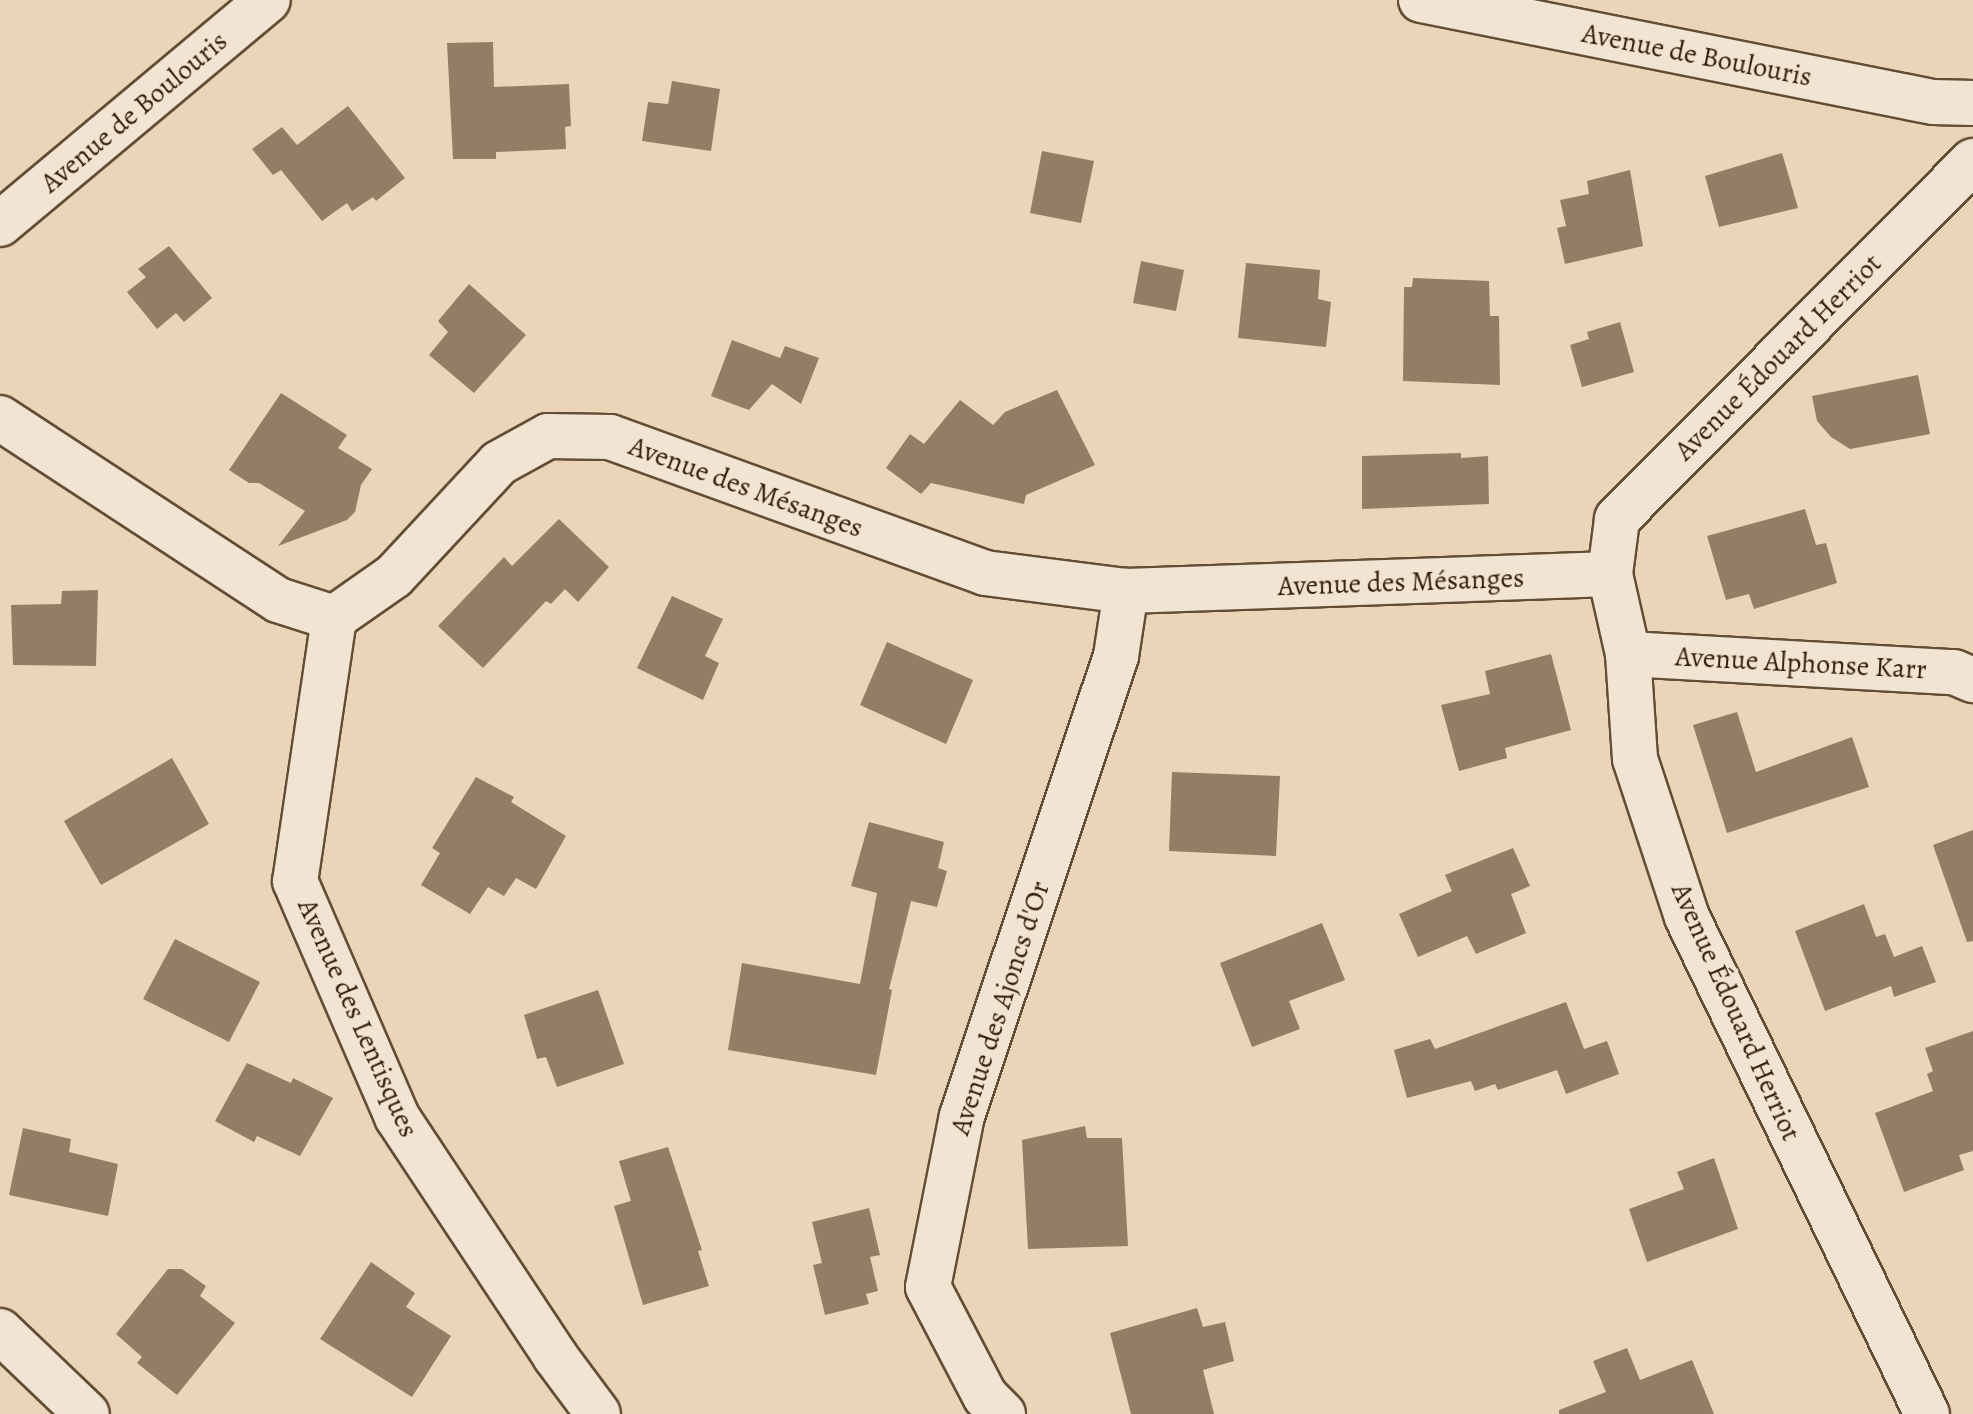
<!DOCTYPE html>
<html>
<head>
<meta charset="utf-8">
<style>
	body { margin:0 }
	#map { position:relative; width:1973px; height:1414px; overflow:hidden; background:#ebd5b9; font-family:Alegreya,serif }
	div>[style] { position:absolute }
	.building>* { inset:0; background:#937e65 }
	.roads { filter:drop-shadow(2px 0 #624d35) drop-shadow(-2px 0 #624d35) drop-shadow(0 2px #624d35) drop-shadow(0 -2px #624d35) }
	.street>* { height:44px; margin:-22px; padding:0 22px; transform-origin:22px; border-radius:22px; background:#f2e4d2 }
	.secondary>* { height:44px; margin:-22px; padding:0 22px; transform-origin:22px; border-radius:22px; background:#f2e4d2 }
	span { translate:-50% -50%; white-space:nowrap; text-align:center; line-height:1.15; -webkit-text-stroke:8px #f2e4d2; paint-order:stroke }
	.street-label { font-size:28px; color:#342009 }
</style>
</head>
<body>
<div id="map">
	<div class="building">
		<div style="clip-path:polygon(493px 42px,494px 87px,569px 84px,571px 126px,565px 127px,566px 149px,496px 152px,496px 159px,453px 159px,447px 43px)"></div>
		<div style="clip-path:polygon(672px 81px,720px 89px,711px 151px,642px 141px,648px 102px,668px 104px)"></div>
		<div style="clip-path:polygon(348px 106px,405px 178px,376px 201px,373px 197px,352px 211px,347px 203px,322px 221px,281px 170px,273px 175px,252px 149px,282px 127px,297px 145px)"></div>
		<div style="clip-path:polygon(1042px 151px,1094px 161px,1081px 223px,1030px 213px)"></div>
		<div style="clip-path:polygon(1782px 153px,1798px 208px,1719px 227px,1705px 176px)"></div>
		<div style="clip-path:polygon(1630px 170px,1643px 246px,1565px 264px,1557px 228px,1566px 226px,1560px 200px,1589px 194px,1587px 181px)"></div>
		<div style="clip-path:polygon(169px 246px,212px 298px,184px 322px,176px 313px,157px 329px,127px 292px,146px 277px,138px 269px)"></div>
		<div style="clip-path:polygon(1141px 261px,1184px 270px,1176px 311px,1133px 303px)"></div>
		<div style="clip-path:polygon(1246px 263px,1320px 270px,1318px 299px,1331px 302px,1326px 347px,1238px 338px)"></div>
		<div style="clip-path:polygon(1413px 278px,1489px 281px,1490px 316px,1499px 316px,1500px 385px,1403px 381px,1404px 287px,1412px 287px)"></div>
		<div style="clip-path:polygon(469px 284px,526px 335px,474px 393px,429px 355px,448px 332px,438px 321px)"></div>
		<div style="clip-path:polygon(1620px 322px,1634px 372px,1582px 387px,1570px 345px,1589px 339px,1587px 332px)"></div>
		<div style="clip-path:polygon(732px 340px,780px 358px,785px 346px,819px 358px,801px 404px,772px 384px,749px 410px,711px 396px)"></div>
		<div style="clip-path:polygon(1918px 375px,1930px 434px,1850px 449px,1831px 437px,1817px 421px,1812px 396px)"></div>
		<div style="clip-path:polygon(1057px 390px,1095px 465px,1026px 495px,1024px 504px,931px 483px,921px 494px,886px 468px,910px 434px,924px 444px,960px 400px,993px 425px,1005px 412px)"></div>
		<div style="clip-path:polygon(281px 393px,347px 435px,338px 448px,372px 469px,361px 485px,355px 512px,347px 520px,278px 546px,305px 511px,259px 483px,249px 483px,229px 470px)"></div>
		<div style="clip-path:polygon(1461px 453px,1461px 458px,1488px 456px,1489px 504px,1362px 509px,1362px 456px)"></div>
		<div style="clip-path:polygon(1805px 509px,1816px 545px,1826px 543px,1837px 583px,1754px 609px,1749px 594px,1726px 600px,1707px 536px)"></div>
		<div style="clip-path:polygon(559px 519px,609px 567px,578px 602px,565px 589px,551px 604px,546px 601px,483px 668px,438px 626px,504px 557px,512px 566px)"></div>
		<div style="clip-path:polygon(98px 590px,96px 666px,13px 665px,11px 605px,61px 604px,62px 591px)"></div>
		<div style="clip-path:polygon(672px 596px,723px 619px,705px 656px,719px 663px,703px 700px,637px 668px)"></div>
		<div style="clip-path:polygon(887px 642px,973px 680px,946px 744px,860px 705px)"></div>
		<div style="clip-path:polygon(1551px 654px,1571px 730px,1505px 748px,1507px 758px,1459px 771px,1441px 705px,1490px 694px,1485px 671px)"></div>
		<div style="clip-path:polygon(1737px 712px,1756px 772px,1852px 737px,1869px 787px,1727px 833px,1693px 725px)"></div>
		<div style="clip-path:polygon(172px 758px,209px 824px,101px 885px,64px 821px)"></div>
		<div style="clip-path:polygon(1172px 772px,1280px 776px,1276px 856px,1169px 851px)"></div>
		<div style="clip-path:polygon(476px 777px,514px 797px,511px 802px,566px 836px,536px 889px,516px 878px,504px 896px,488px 887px,470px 914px,421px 885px,440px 853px,432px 848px)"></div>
		<div style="clip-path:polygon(869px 822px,944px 842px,938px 868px,947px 871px,937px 907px,911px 901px,889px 989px,892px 990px,876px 1075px,728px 1050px,742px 963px,860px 984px,877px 893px,851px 886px)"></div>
		<div style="clip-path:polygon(1973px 830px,1973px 941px,1967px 942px,1933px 845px)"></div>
		<div style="clip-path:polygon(1513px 848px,1530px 886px,1511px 894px,1526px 933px,1476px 954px,1467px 936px,1418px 957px,1399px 914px,1452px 891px,1445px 875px)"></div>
		<div style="clip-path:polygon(1864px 904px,1876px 937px,1885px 934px,1894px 957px,1922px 946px,1936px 982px,1894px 997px,1891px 986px,1825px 1011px,1795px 931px)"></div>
		<div style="clip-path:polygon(1322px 923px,1345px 980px,1289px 1001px,1300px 1029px,1252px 1047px,1220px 963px)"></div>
		<div style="clip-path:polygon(175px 939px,260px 982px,229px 1042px,143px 999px)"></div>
		<div style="clip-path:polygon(598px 990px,624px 1064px,557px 1087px,546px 1057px,537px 1059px,524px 1015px)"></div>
		<div style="clip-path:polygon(1566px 1002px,1584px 1049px,1607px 1041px,1619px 1074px,1566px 1094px,1557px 1070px,1498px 1090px,1495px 1084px,1475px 1091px,1471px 1081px,1407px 1098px,1394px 1050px,1430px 1039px,1435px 1049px)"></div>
		<div style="clip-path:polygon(1973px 1031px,1973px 1151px,1959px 1155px,1964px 1170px,1904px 1192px,1875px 1113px,1933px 1091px,1927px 1074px,1933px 1071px,1925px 1048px)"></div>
		<div style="clip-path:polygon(247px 1063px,291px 1083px,293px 1078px,333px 1098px,300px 1156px,257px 1136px,254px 1142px,215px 1121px)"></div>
		<div style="clip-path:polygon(1085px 1126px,1087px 1138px,1122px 1138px,1128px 1246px,1028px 1249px,1022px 1140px)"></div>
		<div style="clip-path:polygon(23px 1128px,71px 1139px,69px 1152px,118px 1164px,108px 1216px,9px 1195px)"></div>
		<div style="clip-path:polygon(668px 1147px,702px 1250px,698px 1251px,709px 1286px,643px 1305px,614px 1206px,631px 1201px,619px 1161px)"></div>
		<div style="clip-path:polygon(1714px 1158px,1738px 1229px,1647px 1262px,1629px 1209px,1684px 1189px,1677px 1172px)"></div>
		<div style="clip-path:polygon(869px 1208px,880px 1255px,870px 1257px,878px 1291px,866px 1294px,869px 1304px,825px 1315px,813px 1265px,822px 1263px,812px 1222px)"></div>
		<div style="clip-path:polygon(371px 1262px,415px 1293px,406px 1307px,451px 1336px,412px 1397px,320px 1339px)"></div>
		<div style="clip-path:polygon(168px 1269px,182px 1269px,206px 1286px,200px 1296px,235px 1323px,177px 1395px,137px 1363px,142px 1357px,116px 1334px)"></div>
		<div style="clip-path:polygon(1197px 1308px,1203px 1327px,1225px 1322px,1234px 1361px,1203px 1370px,1214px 1414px,1131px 1414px,1110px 1333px)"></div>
		<div style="clip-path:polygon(1627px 1348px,1640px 1380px,1692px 1360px,1714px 1414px,1559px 1414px,1559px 1410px,1606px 1392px,1593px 1361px)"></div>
	</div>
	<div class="roads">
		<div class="street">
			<div style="left:0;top:418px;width:332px;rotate:33.2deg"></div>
			<div style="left:278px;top:600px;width:59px;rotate:17.8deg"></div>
			<div style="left:334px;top:618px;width:73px;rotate:-35deg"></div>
			<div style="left:394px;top:576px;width:154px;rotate:-47.1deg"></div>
			<div style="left:499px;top:463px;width:56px;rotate:-28.9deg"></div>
			<div style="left:548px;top:436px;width:62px;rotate:0.9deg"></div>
			<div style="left:610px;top:437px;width:399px;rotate:19.9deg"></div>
			<div style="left:985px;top:573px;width:142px;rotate:7.3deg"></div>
			<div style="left:1126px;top:591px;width:484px;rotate:-2deg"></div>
			<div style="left:334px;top:618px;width:266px;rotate:98.4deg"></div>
			<div style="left:295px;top:881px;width:257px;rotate:66.6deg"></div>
			<div style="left:397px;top:1117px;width:287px;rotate:56.5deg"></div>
			<div style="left:555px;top:1356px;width:72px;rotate:53.4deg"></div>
			<div style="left:1628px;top:654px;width:326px;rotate:3.2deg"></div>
			<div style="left:1954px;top:672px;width:21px;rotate:23deg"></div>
			<div style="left:0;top:1331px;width:120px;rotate:43.7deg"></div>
			<div style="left:1003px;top:1414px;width:25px;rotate:-135deg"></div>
			<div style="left:985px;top:1396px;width:123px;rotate:-117.6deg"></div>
			<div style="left:928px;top:1287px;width:174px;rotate:-78.8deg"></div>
			<div style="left:962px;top:1116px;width:485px;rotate:-71.5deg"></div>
			<div style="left:1116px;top:656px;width:66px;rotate:-81.3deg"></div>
			<div style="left:1927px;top:1414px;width:552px;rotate:-115.78deg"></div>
			<div style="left:1687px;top:917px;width:166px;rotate:-108.2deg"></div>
			<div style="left:1635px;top:759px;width:105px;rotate:-93.8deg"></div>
			<div style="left:1628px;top:654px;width:82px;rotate:-102.7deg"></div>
			<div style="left:1610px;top:574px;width:55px;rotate:-82.7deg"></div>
			<div style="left:1617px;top:519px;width:505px;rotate:-45.16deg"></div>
		</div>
		<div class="secondary">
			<div style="left:1421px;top:0;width:522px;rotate:11.27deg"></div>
			<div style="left:1933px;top:102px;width:40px;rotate:1.4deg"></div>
			<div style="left:0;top:224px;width:349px;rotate:-39.9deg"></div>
		</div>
	</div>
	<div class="street-label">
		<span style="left:1697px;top:55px;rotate:11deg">Avenue de Boulouris</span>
		<span style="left:134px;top:112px;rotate:-40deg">Avenue de Boulouris</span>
		<span style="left:1778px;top:357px;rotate:-45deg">Avenue Édouard Herriot</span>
		<span style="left:746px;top:487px;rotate:20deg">Avenue des Mésanges</span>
		<span style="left:1401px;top:582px;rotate:-2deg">Avenue des Mésanges</span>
		<span style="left:1801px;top:663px;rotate:3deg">Avenue Alphonse Karr</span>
		<span style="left:1000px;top:1008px;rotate:-72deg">Avenue des Ajoncs d'Or</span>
		<span style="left:1736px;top:1012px;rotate:66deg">Avenue Édouard Herriot</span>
		<span style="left:358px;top:1018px;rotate:66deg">Avenue des Lentisques</span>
	</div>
</div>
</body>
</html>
